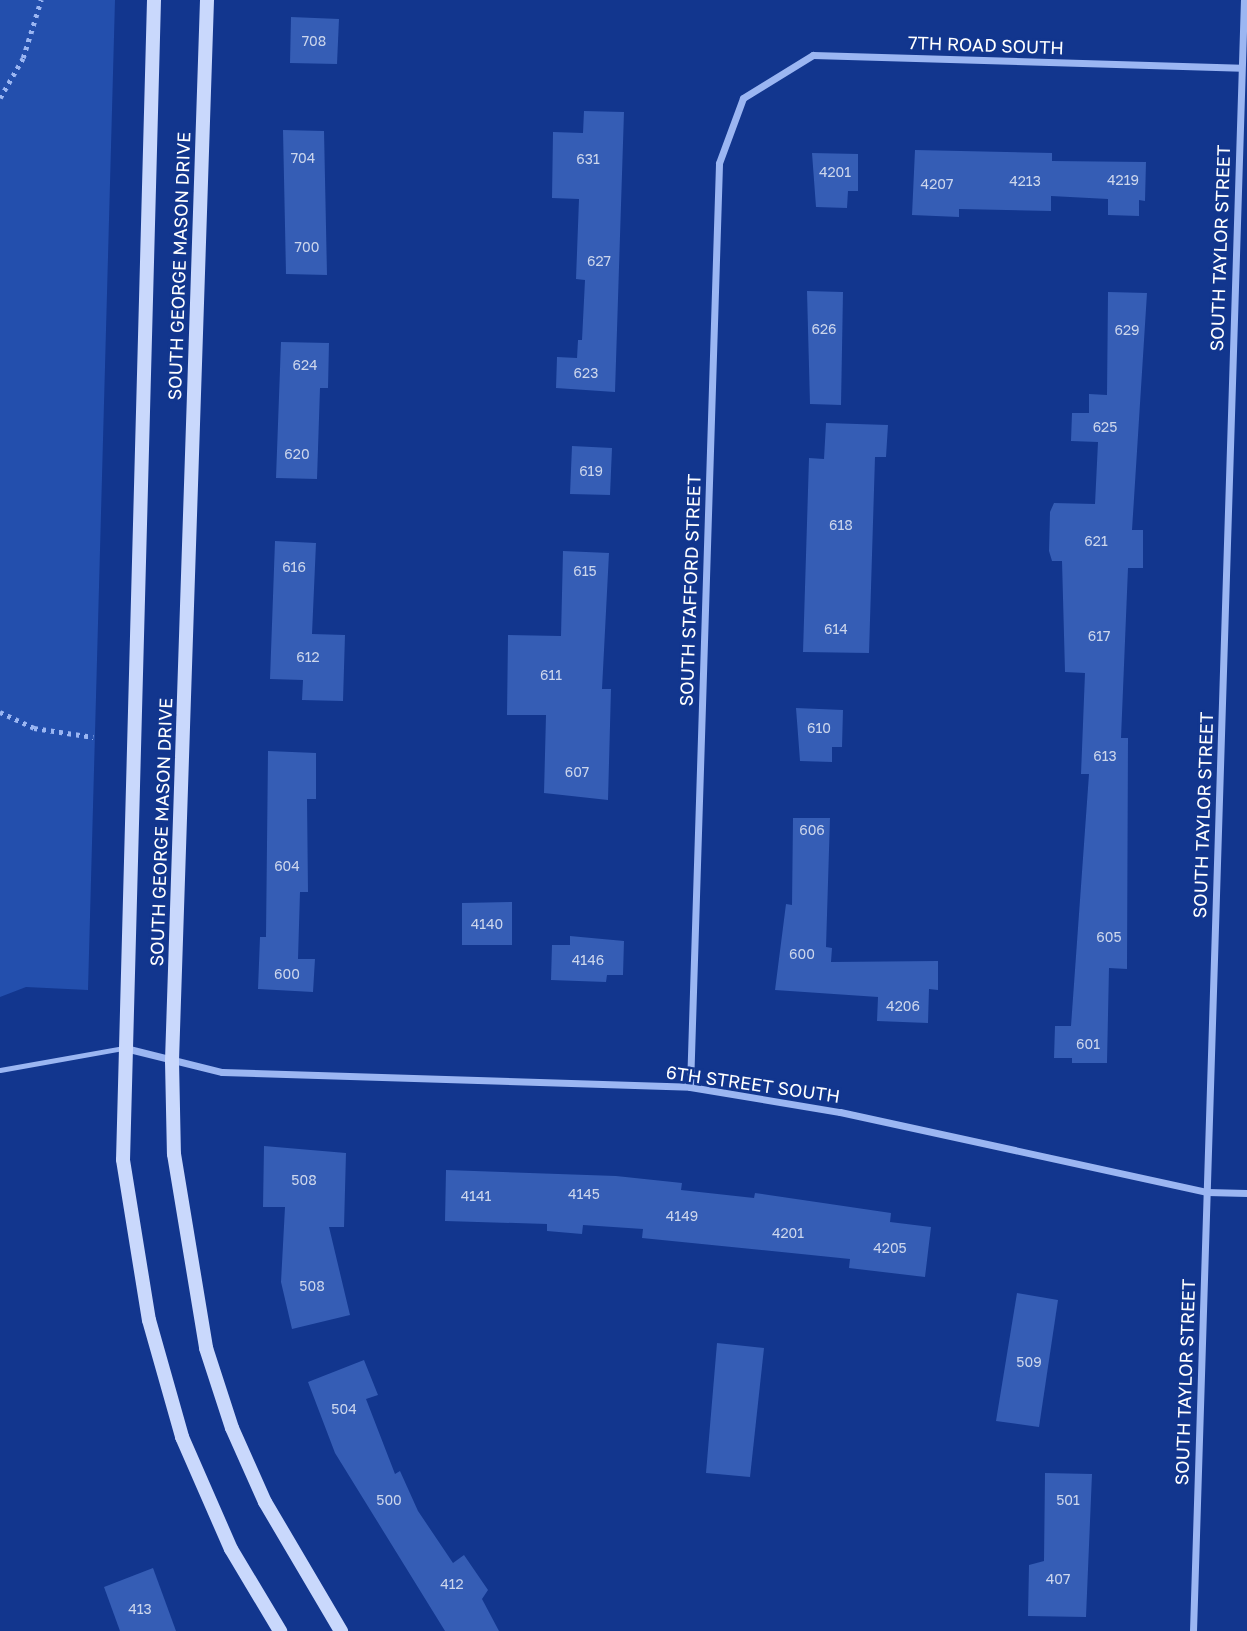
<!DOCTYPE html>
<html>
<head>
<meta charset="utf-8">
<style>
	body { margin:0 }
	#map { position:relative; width:1247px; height:1631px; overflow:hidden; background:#12368e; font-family:"Golos Text",sans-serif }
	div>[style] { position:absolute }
	.green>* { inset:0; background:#234fad }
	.building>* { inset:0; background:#355db5 }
	.path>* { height:4.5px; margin-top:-2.25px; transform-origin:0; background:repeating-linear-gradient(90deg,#9bb6f2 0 3.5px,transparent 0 8.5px) }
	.service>* { height:5px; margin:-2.5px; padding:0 2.5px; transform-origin:2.5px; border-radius:2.5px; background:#9bb6f2 }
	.minor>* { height:7px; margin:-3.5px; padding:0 3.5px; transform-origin:3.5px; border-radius:3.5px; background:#9bb6f2 }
	.secondary>* { height:14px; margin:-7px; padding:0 7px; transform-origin:7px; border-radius:7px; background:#c9d8fc }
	span { translate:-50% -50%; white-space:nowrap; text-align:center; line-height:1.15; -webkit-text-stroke:5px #12368e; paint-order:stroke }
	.number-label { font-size:14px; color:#ccd6ec }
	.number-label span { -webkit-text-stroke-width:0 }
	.street-label { font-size:18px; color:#fff }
</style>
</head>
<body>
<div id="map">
	<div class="green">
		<div style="clip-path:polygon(0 0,115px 0,88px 990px,26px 987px,0 997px)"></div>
	</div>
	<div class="building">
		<div style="clip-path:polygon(291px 17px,339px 19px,337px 64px,290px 63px)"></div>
		<div style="clip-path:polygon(584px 111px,624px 112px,615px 392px,556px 388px,557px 357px,577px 358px,578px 340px,582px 340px,585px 280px,576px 279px,579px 199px,552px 198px,553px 132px,583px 133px)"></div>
		<div style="clip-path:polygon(283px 130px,324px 131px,327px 275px,286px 274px)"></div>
		<div style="clip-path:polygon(915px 150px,1052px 153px,1052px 161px,1146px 162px,1145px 201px,1139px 200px,1139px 216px,1108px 215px,1108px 199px,1051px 196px,1051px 211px,959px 209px,959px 217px,912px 215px)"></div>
		<div style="clip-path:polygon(812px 153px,858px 154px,858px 191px,848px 191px,847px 208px,816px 207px)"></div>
		<div style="clip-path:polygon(807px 291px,843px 292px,841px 405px,810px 404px)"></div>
		<div style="clip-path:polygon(1108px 292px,1147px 293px,1132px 530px,1143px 530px,1143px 568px,1128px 568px,1121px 738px,1128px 738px,1127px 969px,1109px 968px,1107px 1063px,1072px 1063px,1072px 1058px,1054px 1058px,1055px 1026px,1071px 1026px,1089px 774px,1081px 774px,1085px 673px,1065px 672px,1062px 561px,1052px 561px,1049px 551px,1050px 512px,1054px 503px,1095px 504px,1098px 442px,1071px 441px,1072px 413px,1089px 413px,1089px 394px,1107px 395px)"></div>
		<div style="clip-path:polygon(281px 342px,329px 343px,328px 388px,320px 388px,317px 479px,276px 478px)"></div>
		<div style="clip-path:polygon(826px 423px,888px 425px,886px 457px,875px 457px,869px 653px,803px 652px,809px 458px,824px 459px)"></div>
		<div style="clip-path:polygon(572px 446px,612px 448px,610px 495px,570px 494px)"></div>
		<div style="clip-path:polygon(275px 541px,316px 543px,312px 634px,345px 635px,343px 701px,302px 700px,303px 680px,270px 679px)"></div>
		<div style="clip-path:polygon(563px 551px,609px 553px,602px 689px,611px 689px,608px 800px,544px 793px,546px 715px,507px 715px,508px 635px,561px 636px)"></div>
		<div style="clip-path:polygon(796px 708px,843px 710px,842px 747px,832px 747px,832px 762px,800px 761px)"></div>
		<div style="clip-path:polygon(268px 751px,316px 753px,316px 799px,307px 799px,308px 892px,300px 892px,298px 959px,315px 959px,313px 992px,258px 989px,260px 937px,266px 937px)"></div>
		<div style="clip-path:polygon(793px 818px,830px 818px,826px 947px,832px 948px,831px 962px,938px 961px,938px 990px,929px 989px,928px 1023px,877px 1021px,878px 997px,775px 990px,786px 904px,792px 905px)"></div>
		<div style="clip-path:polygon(512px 902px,512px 945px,462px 945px,462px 903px)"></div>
		<div style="clip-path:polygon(570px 936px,624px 941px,623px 975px,607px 975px,606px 982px,551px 980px,552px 945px,570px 945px)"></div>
		<div style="clip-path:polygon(264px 1146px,346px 1153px,344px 1227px,329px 1227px,350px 1315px,292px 1329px,281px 1282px,285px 1207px,263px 1207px)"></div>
		<div style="clip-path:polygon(446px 1170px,616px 1176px,682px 1183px,681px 1190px,754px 1198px,755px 1193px,891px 1213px,890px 1222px,931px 1227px,925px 1277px,849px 1268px,850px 1259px,642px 1238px,643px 1229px,583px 1225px,582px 1234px,547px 1231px,547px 1224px,445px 1221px)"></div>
		<div style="clip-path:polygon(1017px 1293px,1058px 1300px,1039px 1427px,996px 1421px)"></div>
		<div style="clip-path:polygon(717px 1343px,764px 1348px,750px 1477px,706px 1473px)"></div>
		<div style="clip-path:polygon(364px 1360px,378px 1395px,366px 1399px,395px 1474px,400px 1471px,418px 1511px,453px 1563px,464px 1555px,488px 1590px,482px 1599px,499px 1631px,445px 1631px,335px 1453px,308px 1382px)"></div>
		<div style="clip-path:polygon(1045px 1473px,1092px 1474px,1086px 1617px,1028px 1616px,1029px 1565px,1044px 1561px)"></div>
		<div style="clip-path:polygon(153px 1568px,176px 1631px,120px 1631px,104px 1587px)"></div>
	</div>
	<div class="path">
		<div style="left:0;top:98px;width:46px;rotate:-60.1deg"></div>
		<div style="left:23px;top:58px;width:61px;rotate:-72.8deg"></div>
		<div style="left:0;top:712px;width:38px;rotate:25deg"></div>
		<div style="left:34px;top:728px;width:60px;rotate:8.7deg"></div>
	</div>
	<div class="service">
		<div style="left:0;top:1070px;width:126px;rotate:-10.1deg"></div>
	</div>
	<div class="minor">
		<div style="left:125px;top:1048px;width:100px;rotate:13.9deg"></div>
		<div style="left:222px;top:1072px;width:468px;rotate:1.8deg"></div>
		<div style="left:690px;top:1087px;width:152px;rotate:9.5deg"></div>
		<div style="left:840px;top:1112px;width:376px;rotate:12.3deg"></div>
		<div style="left:1207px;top:1192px;width:40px;rotate:1.4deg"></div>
		<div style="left:690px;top:1087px;width:924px;rotate:-88.2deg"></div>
		<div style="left:719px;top:163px;width:69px;rotate:-69.7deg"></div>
		<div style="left:743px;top:98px;width:82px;rotate:-31.6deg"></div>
		<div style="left:813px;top:55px;width:428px;rotate:1.7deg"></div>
		<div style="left:1193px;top:1631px;width:1632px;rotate:-88.21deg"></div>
	</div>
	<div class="secondary">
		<div style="left:154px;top:0;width:1160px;rotate:91.53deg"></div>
		<div style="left:123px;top:1160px;width:162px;rotate:80.8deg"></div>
		<div style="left:149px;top:1320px;width:122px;rotate:74.2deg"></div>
		<div style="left:182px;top:1437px;width:122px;rotate:66.4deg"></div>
		<div style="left:231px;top:1549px;width:96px;rotate:59.1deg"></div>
		<div style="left:207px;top:0;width:1062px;rotate:91.89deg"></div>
		<div style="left:172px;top:1061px;width:93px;rotate:88.8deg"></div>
		<div style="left:174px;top:1154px;width:197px;rotate:80.6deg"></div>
		<div style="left:206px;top:1348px;width:84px;rotate:72deg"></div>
		<div style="left:232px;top:1428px;width:81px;rotate:66deg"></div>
		<div style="left:265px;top:1502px;width:150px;rotate:59.5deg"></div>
	</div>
	<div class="number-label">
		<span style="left:314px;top:41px">708</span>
		<span style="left:303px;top:158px">704</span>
		<span style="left:588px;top:159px">631</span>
		<span style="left:835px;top:172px">4201</span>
		<span style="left:1123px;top:180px">4219</span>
		<span style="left:1025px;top:181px">4213</span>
		<span style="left:937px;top:184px">4207</span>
		<span style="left:307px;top:247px">700</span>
		<span style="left:599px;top:261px">627</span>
		<span style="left:824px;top:329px">626</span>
		<span style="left:1127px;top:330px">629</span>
		<span style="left:305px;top:365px">624</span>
		<span style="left:586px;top:373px">623</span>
		<span style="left:1105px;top:427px">625</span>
		<span style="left:297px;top:454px">620</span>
		<span style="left:591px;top:471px">619</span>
		<span style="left:841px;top:525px">618</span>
		<span style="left:1096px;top:541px">621</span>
		<span style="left:294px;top:567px">616</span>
		<span style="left:585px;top:571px">615</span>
		<span style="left:836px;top:629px">614</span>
		<span style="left:1099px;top:636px">617</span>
		<span style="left:308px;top:657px">612</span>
		<span style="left:551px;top:675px">611</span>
		<span style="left:819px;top:728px">610</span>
		<span style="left:1105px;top:756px">613</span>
		<span style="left:577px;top:772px">607</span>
		<span style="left:812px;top:830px">606</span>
		<span style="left:287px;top:866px">604</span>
		<span style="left:487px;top:924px">4140</span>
		<span style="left:1109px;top:937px">605</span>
		<span style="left:802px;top:954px">600</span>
		<span style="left:588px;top:960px">4146</span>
		<span style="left:287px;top:974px">600</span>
		<span style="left:903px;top:1006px">4206</span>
		<span style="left:1088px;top:1044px">601</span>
		<span style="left:304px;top:1180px">508</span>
		<span style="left:584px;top:1194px">4145</span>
		<span style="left:476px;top:1196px">4141</span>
		<span style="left:682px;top:1216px">4149</span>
		<span style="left:788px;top:1233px">4201</span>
		<span style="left:890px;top:1248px">4205</span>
		<span style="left:312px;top:1286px">508</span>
		<span style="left:1029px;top:1362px">509</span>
		<span style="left:344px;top:1409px">504</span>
		<span style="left:389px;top:1500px">500</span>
		<span style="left:1068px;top:1500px">501</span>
		<span style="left:1058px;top:1579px">407</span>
		<span style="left:452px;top:1584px">412</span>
		<span style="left:140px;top:1609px">413</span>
	</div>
	<div class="street-label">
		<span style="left:986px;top:45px;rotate:2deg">7TH ROAD SOUTH</span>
		<span style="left:1220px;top:248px;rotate:-88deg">SOUTH TAYLOR STREET</span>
		<span style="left:179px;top:266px;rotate:-88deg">SOUTH GEORGE MASON DRIVE</span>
		<span style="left:690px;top:590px;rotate:-88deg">SOUTH STAFFORD STREET</span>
		<span style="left:1203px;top:815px;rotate:-88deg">SOUTH TAYLOR STREET</span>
		<span style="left:161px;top:832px;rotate:-88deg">SOUTH GEORGE MASON DRIVE</span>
		<span style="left:753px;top:1084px;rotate:8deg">6TH STREET SOUTH</span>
		<span style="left:1185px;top:1382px;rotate:-88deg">SOUTH TAYLOR STREET</span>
	</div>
</div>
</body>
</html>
